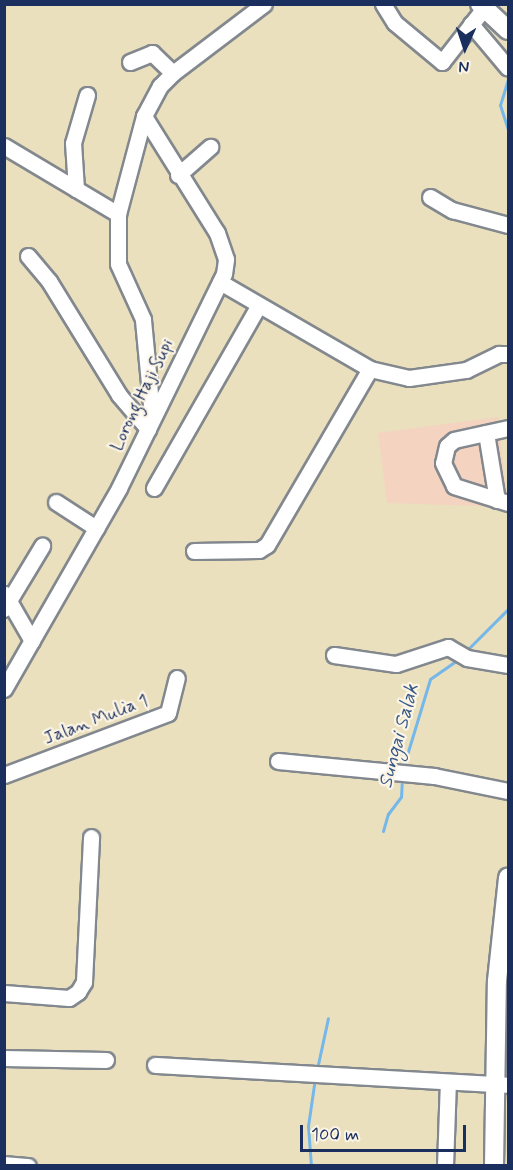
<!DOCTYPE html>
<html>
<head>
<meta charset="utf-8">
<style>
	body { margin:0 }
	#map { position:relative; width:513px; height:1170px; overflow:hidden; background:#eae0be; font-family:Mynerve,sans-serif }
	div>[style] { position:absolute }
	.built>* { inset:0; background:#f4d3c0 }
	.stream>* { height:3px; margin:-1.5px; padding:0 1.5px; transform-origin:1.5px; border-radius:1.5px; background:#76b7ea }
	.roads { filter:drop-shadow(2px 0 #82888e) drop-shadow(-2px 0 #82888e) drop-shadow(0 2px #82888e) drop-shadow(0 -2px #82888e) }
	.minor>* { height:15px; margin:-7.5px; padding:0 7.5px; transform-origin:7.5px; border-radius:7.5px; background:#fff }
	.major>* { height:18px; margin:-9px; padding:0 9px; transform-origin:9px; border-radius:9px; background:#fff }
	span { translate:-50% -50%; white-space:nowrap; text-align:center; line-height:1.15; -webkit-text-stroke:4.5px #fcf5e5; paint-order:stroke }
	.street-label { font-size:18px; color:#1b2f5e }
	.water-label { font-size:20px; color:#365888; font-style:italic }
	.frame { position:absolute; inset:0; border:6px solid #1b2f5e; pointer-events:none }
	.north { position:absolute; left:435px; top:18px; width:60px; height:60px; -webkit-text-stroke:4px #fcf5e5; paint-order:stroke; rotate:183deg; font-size:16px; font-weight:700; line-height:24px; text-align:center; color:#1b2f5e }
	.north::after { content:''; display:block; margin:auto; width:21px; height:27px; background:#1b2f5e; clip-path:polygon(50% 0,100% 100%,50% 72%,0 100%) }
	.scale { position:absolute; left:300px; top:1125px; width:166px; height:27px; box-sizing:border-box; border:3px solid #1b2f5e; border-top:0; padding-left:8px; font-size:18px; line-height:21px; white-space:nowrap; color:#1b2f5e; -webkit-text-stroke:4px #fcf5e5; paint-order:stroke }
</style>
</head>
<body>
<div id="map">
	<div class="built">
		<div style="clip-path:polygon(498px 417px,508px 507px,387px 503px,378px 433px)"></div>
	</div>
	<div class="stream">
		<div style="left:508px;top:79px;width:27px;rotate:107deg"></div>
		<div style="left:500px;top:105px;width:26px;rotate:72deg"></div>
		<div style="left:465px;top:652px;width:61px;rotate:-45deg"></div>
		<div style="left:403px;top:768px;width:93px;rotate:-73.1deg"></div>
		<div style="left:430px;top:679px;width:35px;rotate:-35deg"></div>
		<div style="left:383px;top:831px;width:18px;rotate:-74deg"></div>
		<div style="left:388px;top:814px;width:21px;rotate:-53deg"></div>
		<div style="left:401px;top:797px;width:19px;rotate:-87deg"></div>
		<div style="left:317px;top:1069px;width:52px;rotate:-77.8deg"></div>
		<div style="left:311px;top:1166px;width:40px;rotate:-94.3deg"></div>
		<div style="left:308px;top:1126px;width:49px;rotate:-81.7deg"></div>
	</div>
	<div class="roads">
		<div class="minor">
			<div style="left:383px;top:4px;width:22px;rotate:58deg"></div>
			<div style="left:395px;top:23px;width:61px;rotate:39.7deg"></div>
			<div style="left:442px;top:62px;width:68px;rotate:-52.1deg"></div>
			<div style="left:471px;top:24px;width:57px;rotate:49.9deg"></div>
			<div style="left:130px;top:62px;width:24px;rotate:-22deg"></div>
			<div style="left:152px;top:53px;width:29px;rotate:44deg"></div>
			<div style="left:4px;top:146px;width:133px;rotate:30.8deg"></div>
			<div style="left:178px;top:175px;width:43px;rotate:-41.2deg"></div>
			<div style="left:76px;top:189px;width:46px;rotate:-93.7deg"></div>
			<div style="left:73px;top:143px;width:50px;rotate:-73.7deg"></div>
			<div style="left:430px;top:197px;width:26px;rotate:31deg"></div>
			<div style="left:452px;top:210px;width:58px;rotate:15deg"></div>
			<div style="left:28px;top:256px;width:33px;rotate:50deg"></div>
			<div style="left:49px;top:281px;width:134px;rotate:58.4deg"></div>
			<div style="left:119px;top:395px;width:45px;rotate:49.5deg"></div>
			<div style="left:220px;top:282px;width:173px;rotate:30.1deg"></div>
			<div style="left:370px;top:369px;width:40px;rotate:13deg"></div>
			<div style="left:409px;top:378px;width:58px;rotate:-8deg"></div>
			<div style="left:466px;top:370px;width:37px;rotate:-26deg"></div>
			<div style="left:499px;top:354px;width:9px"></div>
			<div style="left:152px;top:415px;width:96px;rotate:-95.4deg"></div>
			<div style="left:143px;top:319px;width:60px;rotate:-114.4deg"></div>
			<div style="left:118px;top:264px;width:50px;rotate:-90deg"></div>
			<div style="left:118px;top:214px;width:101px;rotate:-75.1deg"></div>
			<div style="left:144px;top:116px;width:34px;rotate:-62deg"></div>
			<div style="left:160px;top:86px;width:18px;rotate:-45deg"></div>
			<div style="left:173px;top:73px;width:114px;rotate:-37.2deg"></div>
			<div style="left:508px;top:428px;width:55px;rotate:167.5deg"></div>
			<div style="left:454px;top:440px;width:9px;rotate:139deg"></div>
			<div style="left:447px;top:446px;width:17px;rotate:103deg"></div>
			<div style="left:443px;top:463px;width:25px;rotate:64deg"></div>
			<div style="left:454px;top:486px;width:57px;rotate:17.5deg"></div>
			<div style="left:486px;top:433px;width:68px;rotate:80.7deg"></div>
			<div style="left:154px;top:488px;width:211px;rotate:-60.2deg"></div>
			<div style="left:56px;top:502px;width:48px;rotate:33deg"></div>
			<div style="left:194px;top:551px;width:65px;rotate:-0.9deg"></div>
			<div style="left:259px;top:550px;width:9px;rotate:-32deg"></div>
			<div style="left:267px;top:545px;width:204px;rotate:-59.7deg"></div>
			<div style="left:5px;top:594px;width:54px;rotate:60.1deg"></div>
			<div style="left:4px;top:609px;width:74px;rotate:-58.9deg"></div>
			<div style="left:334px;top:655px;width:63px;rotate:8.3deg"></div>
			<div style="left:396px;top:664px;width:55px;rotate:-18.1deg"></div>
			<div style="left:448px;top:647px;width:22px;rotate:30deg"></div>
			<div style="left:467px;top:658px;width:42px;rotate:9.7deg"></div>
			<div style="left:4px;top:689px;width:232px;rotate:-60.2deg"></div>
			<div style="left:119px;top:488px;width:238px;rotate:-63.9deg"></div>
			<div style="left:224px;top:274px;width:15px;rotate:-82deg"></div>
			<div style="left:226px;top:259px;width:28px;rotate:-109deg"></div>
			<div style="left:217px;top:233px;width:138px;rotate:-122deg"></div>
			<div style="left:278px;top:761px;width:157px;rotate:5.5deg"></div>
			<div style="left:434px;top:776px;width:76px;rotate:11.5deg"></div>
			<div style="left:4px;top:775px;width:175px;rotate:-20.7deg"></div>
			<div style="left:168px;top:713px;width:36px;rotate:-76deg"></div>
			<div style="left:4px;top:993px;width:65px;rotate:4.4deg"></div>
			<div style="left:69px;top:998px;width:11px;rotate:-34deg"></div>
			<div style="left:78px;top:992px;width:12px;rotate:-59deg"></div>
			<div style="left:84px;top:982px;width:145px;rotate:-87.2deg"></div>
			<div style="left:4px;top:1058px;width:102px;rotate:1.1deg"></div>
			<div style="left:155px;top:1065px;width:354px;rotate:3.2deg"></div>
			<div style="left:4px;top:1164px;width:24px;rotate:5deg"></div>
			<div style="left:445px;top:1166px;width:84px;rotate:-88deg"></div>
		</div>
		<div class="major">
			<div style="left:480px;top:4px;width:38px;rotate:43deg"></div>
			<div style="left:494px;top:1166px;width:185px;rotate:-89.1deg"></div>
			<div style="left:497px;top:981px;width:104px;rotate:-83.9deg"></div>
		</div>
	</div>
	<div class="street-label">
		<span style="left:142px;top:395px;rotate:-64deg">Lorong Haji Supi</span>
		<span style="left:96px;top:720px;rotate:-21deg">Jalan Mulia 1</span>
	</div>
	<div class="water-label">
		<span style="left:399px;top:736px;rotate:-75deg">Sungai Salak</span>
	</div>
	<div class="frame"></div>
	<div class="north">N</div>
	<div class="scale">100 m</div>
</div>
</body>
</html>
